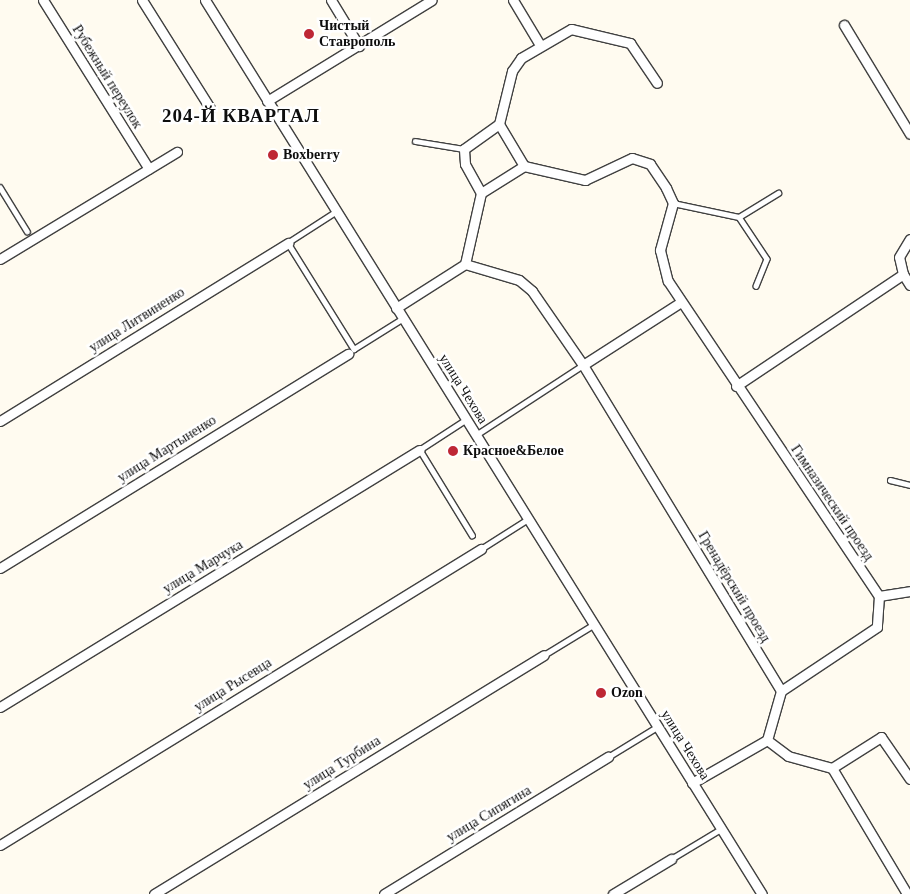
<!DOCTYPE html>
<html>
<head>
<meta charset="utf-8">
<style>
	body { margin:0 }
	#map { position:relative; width:910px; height:894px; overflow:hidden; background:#fffbf0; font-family:Georgia,serif }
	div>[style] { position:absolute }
	.roads { filter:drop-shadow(1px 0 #414141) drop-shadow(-1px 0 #414141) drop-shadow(0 1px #414141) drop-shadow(0 -1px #414141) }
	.service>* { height:4.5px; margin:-2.25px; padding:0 2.25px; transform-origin:2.25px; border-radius:2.25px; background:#fff }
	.minor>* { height:9px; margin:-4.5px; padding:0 4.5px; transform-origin:4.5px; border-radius:4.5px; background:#fff }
	.dots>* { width:14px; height:14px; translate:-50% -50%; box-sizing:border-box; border:2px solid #fff; border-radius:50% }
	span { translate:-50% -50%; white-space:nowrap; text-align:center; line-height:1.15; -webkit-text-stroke:5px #fff; paint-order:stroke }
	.poi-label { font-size:14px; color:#0e0e0e; font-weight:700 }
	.left { translate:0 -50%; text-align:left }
	.street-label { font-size:14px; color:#0e0e0e }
	.district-label { font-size:19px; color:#0e0e0e; font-weight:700; letter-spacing:1px }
</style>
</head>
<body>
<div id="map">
	<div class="roads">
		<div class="service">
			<div style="left:415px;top:141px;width:50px;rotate:9.3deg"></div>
			<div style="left:0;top:187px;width:52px;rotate:58.5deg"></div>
			<div style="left:673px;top:203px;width:67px;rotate:12deg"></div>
			<div style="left:739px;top:217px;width:50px;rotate:56.3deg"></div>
			<div style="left:767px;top:259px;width:29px;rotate:112deg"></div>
			<div style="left:336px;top:212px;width:57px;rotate:147.1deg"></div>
			<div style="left:288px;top:243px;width:125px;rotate:58.1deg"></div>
			<div style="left:354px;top:349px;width:57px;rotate:-32deg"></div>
			<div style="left:739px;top:217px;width:46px;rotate:-31.6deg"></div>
			<div style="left:466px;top:420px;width:55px;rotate:146.9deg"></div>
			<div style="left:420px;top:450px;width:100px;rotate:58.5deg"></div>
			<div style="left:476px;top:435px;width:128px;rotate:-33.2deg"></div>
			<div style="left:890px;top:480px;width:21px;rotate:14deg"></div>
			<div style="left:481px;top:549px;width:56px;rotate:-32.6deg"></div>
			<div style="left:544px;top:655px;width:57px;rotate:-31.5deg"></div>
			<div style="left:608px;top:757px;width:57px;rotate:-31.5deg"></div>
			<div style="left:671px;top:859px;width:58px;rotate:-31deg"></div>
		</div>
		<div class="minor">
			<div style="left:43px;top:0;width:199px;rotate:57.9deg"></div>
			<div style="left:142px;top:0;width:128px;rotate:57.8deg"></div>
			<div style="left:205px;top:0;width:1053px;rotate:58.08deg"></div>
			<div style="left:331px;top:0;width:54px;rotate:58.7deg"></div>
			<div style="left:513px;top:0;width:52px;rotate:59deg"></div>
			<div style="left:844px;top:25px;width:127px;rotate:58.8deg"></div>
			<div style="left:267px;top:101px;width:193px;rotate:-31.5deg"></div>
			<div style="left:499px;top:124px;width:49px;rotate:59.2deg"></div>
			<div style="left:481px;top:193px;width:51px;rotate:-32.1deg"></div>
			<div style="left:524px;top:166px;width:63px;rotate:12.9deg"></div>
			<div style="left:585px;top:180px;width:52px;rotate:-25.1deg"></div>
			<div style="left:632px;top:158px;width:19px;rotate:18deg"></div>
			<div style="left:650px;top:164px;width:29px;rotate:56deg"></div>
			<div style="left:666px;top:188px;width:17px;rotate:65deg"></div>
			<div style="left:673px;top:203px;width:49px;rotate:105.5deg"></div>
			<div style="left:660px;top:250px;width:32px;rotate:76deg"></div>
			<div style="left:668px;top:281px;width:379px;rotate:56.2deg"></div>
			<div style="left:879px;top:596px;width:31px;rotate:94deg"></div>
			<div style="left:877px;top:627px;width:115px;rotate:146.3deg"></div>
			<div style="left:0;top:259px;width:207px;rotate:-31.2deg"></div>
			<div style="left:465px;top:264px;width:56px;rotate:16.5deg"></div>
			<div style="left:519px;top:280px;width:17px;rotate:40deg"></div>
			<div style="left:532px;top:291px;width:90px;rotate:55.4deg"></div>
			<div style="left:903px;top:274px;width:13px;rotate:58deg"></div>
			<div style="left:681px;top:302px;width:117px;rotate:147.3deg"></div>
			<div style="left:583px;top:365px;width:381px;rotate:58.7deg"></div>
			<div style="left:781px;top:691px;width:51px;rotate:105.9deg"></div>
			<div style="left:767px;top:740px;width:26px;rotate:37deg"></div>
			<div style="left:788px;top:756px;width:46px;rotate:15.3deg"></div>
			<div style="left:832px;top:768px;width:147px;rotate:59.2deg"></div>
			<div style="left:396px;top:308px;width:82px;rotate:-32.5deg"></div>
			<div style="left:465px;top:264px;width:73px;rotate:-77.3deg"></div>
			<div style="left:481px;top:193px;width:33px;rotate:-119deg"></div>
			<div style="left:465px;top:164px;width:15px;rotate:-94deg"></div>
			<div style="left:464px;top:149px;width:43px;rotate:-35.5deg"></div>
			<div style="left:499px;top:124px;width:55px;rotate:-76.2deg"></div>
			<div style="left:512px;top:71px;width:16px;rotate:-55deg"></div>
			<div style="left:521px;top:58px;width:58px;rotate:-30.1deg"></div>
			<div style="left:571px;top:29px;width:61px;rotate:13.3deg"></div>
			<div style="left:630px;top:43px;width:48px;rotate:56deg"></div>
			<div style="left:736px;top:386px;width:201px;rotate:-33.8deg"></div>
			<div style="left:903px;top:274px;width:17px;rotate:-103deg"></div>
			<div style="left:899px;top:257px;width:21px;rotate:-59deg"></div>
			<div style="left:0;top:421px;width:339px;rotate:-31.7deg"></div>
			<div style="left:0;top:568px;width:409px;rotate:-31.6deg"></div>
			<div style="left:879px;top:596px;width:31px;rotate:-9deg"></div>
			<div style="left:0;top:707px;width:492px;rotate:-31.5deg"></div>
			<div style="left:832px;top:768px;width:58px;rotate:-32.3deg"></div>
			<div style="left:881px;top:737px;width:51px;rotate:55.4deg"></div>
			<div style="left:692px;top:783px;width:86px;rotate:-29.8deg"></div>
			<div style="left:0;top:845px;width:565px;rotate:-31.61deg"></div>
			<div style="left:154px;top:894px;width:457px;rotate:-31.5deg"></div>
			<div style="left:384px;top:894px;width:263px;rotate:-31.5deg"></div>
			<div style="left:613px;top:894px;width:68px;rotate:-31.1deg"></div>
		</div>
	</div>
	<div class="dots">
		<div style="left:309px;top:34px;background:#be2735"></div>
		<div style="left:273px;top:155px;background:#be2735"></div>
		<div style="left:453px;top:451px;background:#be2735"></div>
		<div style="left:601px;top:693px;background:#be2735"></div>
	</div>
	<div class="poi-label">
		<span class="left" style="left:319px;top:34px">Чистый<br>Ставрополь</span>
		<span class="left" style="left:283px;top:155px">Boxberry</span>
		<span class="left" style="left:463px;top:451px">Красное&amp;Белое</span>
		<span class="left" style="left:611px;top:693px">Ozon</span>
	</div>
	<div class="street-label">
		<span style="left:107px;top:77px;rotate:58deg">Рубежный переулок</span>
		<span style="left:137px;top:320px;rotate:-32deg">улица Литвиненко</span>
		<span style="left:463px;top:389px;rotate:58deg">улица Чехова</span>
		<span style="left:167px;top:449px;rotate:-32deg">улица Мартыненко</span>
		<span style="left:832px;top:503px;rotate:56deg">Гимназический проезд</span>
		<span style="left:203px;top:567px;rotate:-31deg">улица Марчука</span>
		<span style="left:734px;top:587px;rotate:59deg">Гренадёрский проезд</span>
		<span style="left:233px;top:685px;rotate:-32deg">улица Рысевца</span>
		<span style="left:685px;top:745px;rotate:58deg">улица Чехова</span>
		<span style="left:342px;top:763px;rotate:-32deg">улица Турбина</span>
		<span style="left:489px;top:814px;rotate:-31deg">улица Сипягина</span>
	</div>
	<div class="district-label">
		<span style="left:241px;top:116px">204-Й КВАРТАЛ</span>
	</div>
</div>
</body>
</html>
